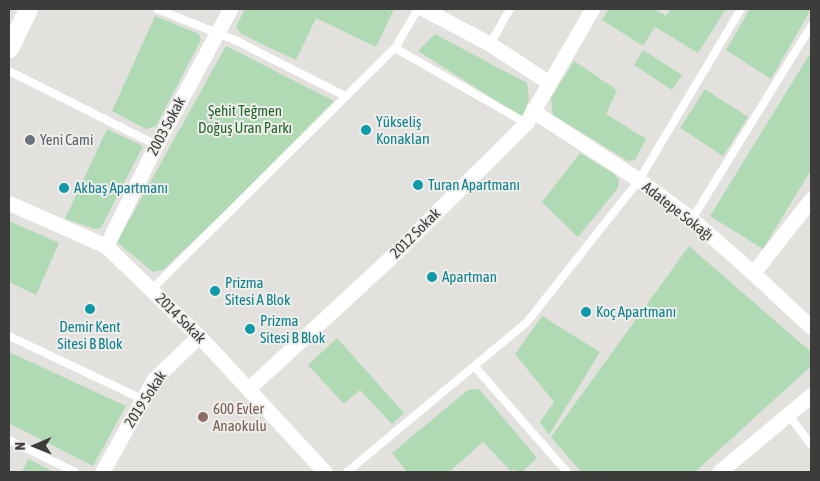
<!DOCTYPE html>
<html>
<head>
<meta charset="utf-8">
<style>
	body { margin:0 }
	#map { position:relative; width:820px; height:481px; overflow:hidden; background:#e2e1de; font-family:"Asap Condensed",sans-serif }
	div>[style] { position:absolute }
	.green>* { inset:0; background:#b0dab3 }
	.service>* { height:8px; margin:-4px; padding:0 4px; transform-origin:4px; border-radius:4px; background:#fff }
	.minor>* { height:15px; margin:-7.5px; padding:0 7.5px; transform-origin:7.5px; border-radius:7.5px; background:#fff }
	.tertiary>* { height:19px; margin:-9.5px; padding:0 9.5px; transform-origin:9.5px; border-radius:9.5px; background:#fff }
	.dots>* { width:14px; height:14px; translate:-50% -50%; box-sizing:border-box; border:2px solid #f0eeeb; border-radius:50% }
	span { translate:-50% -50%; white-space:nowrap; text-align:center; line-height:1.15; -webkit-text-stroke:4px #f0eeeb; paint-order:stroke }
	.park-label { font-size:15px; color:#22672f }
	.culture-label { font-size:15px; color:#0d838f }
	.left { translate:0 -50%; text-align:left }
	.street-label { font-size:15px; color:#3c3c3b }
	.worship-label { font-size:15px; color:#5b616d }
	.education-label { font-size:15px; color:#785e54 }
	.frame { position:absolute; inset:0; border:10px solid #3c3c3b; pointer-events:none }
	.north { position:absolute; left:10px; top:421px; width:50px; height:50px; -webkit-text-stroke:4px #f0eeeb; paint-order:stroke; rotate:269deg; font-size:14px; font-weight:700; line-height:20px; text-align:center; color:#3c3c3b }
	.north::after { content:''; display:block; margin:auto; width:18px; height:22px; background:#3c3c3b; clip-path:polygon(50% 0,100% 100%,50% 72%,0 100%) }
</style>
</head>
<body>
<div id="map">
	<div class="green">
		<div style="clip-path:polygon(245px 9px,394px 9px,376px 47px,316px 18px,296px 60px,241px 34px,236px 27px)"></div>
		<div style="clip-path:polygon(609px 9px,654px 9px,666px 16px,671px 9px,726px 9px,698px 53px,655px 27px,643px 46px,602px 20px)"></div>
		<div style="clip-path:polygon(750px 9px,811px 9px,771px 79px,726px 50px)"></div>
		<div style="clip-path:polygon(155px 16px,199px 34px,201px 40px,156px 126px,146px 129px,112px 111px)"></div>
		<div style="clip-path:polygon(435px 34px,527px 83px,529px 99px,522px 117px,418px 51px)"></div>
		<div style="clip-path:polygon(226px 46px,334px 101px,232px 204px,163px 270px,153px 272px,117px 242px)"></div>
		<div style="clip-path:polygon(643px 50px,682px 75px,672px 90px,634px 65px)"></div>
		<div style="clip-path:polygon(811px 52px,811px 170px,763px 249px,710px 216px)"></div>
		<div style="clip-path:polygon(574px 61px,617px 90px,606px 114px,646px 139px,635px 160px,628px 161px,553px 115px,551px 98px)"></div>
		<div style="clip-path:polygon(705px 89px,748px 117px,723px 156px,680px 128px)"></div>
		<div style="clip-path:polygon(107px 129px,143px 146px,101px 228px,95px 229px,65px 219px)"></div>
		<div style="clip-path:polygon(580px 153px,613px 173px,619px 180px,618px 188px,578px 237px,542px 202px)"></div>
		<div style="clip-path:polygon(9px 221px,59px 243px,36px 295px,9px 282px)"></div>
		<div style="clip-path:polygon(689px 246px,811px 352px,811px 366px,695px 472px,581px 472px,551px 437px)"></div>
		<div style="clip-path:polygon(542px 316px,600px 352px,549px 435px,540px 422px,554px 402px,515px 354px)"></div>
		<div style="clip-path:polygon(337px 338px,404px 413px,392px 424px,360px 390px,344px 404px,308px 365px)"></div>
		<div style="clip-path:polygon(9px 352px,126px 406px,93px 466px,9px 423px)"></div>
		<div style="clip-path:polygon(479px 389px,537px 458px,522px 472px,518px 472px,514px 469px,511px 471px,483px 442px,449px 472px,407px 472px,392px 453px,468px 390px)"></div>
		<div style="clip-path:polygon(28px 459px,54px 472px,22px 472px)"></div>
	</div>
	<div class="service">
		<div style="left:157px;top:9px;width:86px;rotate:21.8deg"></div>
		<div style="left:237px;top:41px;width:121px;rotate:27deg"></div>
		<div style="left:490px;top:44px;width:40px;rotate:-60.3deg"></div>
		<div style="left:395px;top:48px;width:151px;rotate:29.8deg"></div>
		<div style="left:9px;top:71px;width:165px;rotate:26.7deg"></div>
		<div style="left:692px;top:219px;width:227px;rotate:-58.3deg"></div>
		<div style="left:151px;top:290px;width:344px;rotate:-44.8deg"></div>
		<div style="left:395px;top:48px;width:45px;rotate:-59.5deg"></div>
		<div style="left:9px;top:336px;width:147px;rotate:25.3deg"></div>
		<div style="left:475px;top:367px;width:140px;rotate:48.8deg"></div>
		<div style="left:788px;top:414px;width:39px;rotate:53deg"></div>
		<div style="left:9px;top:440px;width:73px;rotate:25.9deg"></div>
		<div style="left:347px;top:472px;width:234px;rotate:-39.8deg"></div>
		<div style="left:527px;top:322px;width:181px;rotate:-51.7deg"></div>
		<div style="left:639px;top:180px;width:199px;rotate:-59.2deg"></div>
	</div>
	<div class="minor">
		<div style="left:424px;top:9px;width:75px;rotate:27.9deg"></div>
		<div style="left:490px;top:44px;width:69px;rotate:33.2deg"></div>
		<div style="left:533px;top:111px;width:126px;rotate:33.1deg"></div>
		<div style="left:639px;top:180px;width:66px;rotate:36.3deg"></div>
		<div style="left:692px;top:219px;width:81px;rotate:41.5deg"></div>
		<div style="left:753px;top:273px;width:79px;rotate:43deg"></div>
		<div style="left:9px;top:203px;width:106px;rotate:23.9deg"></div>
		<div style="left:106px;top:246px;width:129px;rotate:44.1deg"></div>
		<div style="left:199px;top:336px;width:185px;rotate:47.2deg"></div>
		<div style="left:106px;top:246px;width:113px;rotate:-63.7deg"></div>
		<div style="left:156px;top:145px;width:155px;rotate:-61.4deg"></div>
		<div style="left:753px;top:273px;width:94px;rotate:-51.9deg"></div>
		<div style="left:249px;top:388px;width:192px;rotate:-42.7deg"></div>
		<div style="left:390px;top:258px;width:192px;rotate:-44.8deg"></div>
		<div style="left:526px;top:123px;width:132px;rotate:-59.9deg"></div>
		<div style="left:102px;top:472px;width:107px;rotate:-60.8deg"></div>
		<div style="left:154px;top:379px;width:62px;rotate:-43.7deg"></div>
		<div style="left:719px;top:472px;width:120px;rotate:-39.9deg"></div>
	</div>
	<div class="tertiary">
		<div style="left:9px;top:48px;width:43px;rotate:-64deg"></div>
	</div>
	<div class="dots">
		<div style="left:366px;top:130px;background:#0f9aa8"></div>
		<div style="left:30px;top:140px;background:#6b7280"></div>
		<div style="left:418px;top:185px;background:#0f9aa8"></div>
		<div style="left:64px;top:188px;background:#0f9aa8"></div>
		<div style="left:432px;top:277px;background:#0f9aa8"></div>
		<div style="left:215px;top:291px;background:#0f9aa8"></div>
		<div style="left:90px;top:309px;background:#0f9aa8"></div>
		<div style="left:586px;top:312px;background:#0f9aa8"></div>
		<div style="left:250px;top:329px;background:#0f9aa8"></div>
		<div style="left:203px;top:417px;background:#8d6e63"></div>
	</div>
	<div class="park-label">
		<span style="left:245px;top:119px">Şehit Teğmen<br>Doğuş Uran Parkı</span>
	</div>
	<div class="culture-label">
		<span class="left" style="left:376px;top:130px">Yükseliş<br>Konakları</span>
		<span class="left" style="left:428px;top:185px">Turan Apartmanı</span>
		<span class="left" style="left:74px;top:188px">Akbaş Apartmanı</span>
		<span class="left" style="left:442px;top:277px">Apartman</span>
		<span class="left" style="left:225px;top:291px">Prizma<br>Sitesi A Blok</span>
		<span class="left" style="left:596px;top:312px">Koç Apartmanı</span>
		<span class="left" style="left:260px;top:329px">Prizma<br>Sitesi B Blok</span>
		<span style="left:90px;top:335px">Demir Kent<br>Sitesi B Blok</span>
	</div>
	<div class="street-label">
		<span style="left:166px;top:126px;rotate:-62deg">2003 Sokak</span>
		<span style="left:678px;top:211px;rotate:38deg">Adatepe Sokağı</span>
		<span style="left:415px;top:233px;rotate:-45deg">2012 Sokak</span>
		<span style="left:181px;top:318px;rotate:45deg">2014 Sokak</span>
		<span style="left:145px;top:399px;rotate:-57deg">2019 Sokak</span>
	</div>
	<div class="worship-label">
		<span class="left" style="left:40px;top:140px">Yeni Cami</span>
	</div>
	<div class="education-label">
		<span class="left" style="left:213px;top:417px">600 Evler<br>Anaokulu</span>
	</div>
	<div class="frame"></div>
	<div class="north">N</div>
</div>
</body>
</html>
